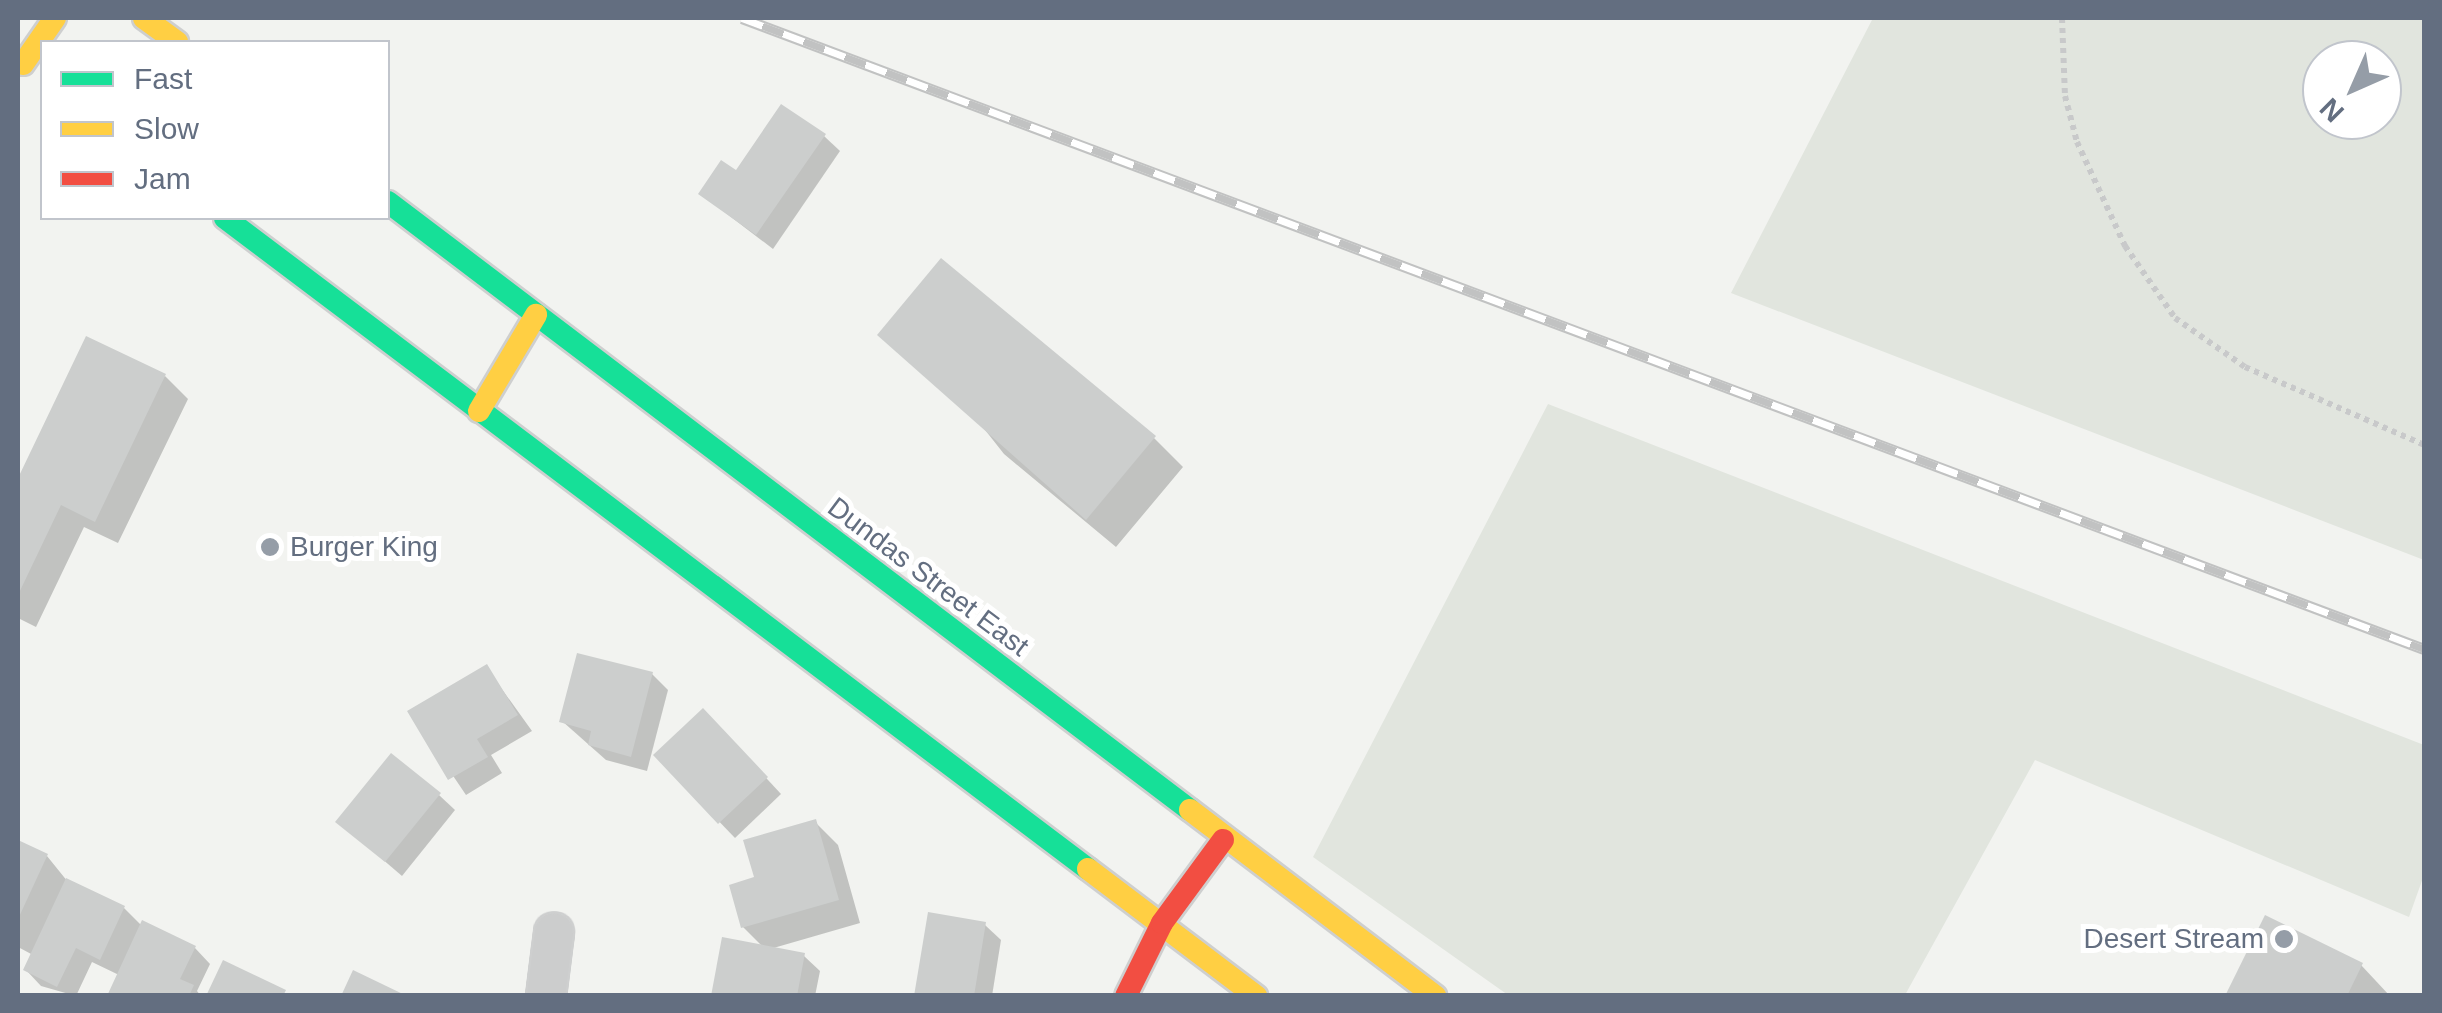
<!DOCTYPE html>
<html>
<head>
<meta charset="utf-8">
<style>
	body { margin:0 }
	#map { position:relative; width:2442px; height:1013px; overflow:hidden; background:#f2f3f0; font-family:Arial,sans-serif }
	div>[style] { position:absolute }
	.green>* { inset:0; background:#e1e5de }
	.shadow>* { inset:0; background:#0003 }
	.building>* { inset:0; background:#cccecd }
	.path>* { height:6px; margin-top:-3px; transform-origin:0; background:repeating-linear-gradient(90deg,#c8c9ca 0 5px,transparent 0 10px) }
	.roads { filter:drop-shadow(2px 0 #cecfcf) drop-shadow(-2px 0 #cecfcf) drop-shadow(0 2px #cecfcf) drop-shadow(0 -2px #cecfcf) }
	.street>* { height:38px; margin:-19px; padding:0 19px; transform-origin:19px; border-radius:19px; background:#cccdcd }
	.fast>* { height:22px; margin:-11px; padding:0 11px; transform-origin:11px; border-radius:11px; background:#16e098 }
	.slow>* { height:22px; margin:-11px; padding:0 11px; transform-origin:11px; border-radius:11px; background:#ffcf43 }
	.jam>* { height:22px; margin:-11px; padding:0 11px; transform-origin:11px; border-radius:11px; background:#f24e42 }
	.rail>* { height:11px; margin-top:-5.5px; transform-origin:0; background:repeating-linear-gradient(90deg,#fff 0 22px,#c1c2c2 0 44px); box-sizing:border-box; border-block:2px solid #c1c2c2 }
	.dots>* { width:28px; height:28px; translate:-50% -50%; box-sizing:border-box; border:5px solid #fff; border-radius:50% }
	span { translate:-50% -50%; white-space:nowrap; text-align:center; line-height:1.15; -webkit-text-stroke:10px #fff; paint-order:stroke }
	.poi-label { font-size:28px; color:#636e80 }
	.left { translate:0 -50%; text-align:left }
	.right { translate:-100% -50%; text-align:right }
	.street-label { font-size:28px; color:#636e80 }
	.frame { position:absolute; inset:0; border:20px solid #636e80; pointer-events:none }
	.legend { position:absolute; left:40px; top:40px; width:350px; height:180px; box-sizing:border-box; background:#fff; border:2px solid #c1c5cc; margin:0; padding:12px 18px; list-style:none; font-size:30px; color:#636e80 }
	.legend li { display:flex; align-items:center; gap:20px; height:50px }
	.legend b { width:50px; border:2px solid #c1c5cc }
	.north { position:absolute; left:2302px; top:40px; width:100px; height:100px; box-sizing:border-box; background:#fff; border:2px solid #c1c5cc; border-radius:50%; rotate:225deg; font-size:28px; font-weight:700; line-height:40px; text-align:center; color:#636e80 }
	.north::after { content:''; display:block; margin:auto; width:35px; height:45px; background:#959da7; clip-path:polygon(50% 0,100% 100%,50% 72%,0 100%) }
</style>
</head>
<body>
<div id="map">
	<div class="green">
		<div style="clip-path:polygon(evenodd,1873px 18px,2424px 18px,2424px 560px,1731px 293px,1873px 18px,2322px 60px,2382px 60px,2382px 120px,2322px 120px,2322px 60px)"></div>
		<div style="clip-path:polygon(1548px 404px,2424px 745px,2424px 875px,2409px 917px,2035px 760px,1905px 995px,1508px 995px,1313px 857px)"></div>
	</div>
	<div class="shadow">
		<div style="clip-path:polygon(824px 136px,840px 151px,773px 249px,701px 194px)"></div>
		<div style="clip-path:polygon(880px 335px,1154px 438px,1183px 467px,1116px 547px,1004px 454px,978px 421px)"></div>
		<div style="clip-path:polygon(165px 376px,188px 399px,118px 543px,84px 527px,36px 627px,18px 618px,18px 478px)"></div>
		<div style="clip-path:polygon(486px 667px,532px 731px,491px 755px,502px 773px,466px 795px,410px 712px)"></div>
		<div style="clip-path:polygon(652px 674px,668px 690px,647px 771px,606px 760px,562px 721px)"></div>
		<div style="clip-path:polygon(719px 727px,781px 794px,735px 838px,656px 756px)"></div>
		<div style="clip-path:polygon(439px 795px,455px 810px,402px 876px,339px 822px)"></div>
		<div style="clip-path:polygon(815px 822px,838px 845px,860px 923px,770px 949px,804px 956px,820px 971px,815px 996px,713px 996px,764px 948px,743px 927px,757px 879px)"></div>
		<div style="clip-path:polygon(18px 842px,47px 856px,68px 882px,124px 908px,142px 926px,195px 948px,210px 964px,197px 991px,201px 996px,110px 996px,119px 975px,92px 962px,76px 996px,41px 986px,26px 970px,33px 955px,18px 947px)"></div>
		<div style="clip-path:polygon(985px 925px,1001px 940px,992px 996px,917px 996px)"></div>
		<div style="clip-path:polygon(2361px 965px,2390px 996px,2228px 996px)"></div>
	</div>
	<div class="building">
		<div style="clip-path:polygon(781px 104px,826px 134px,756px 235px,698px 194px,721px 160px,736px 170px)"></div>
		<div style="clip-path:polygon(941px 258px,1156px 436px,1086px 520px,877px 335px)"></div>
		<div style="clip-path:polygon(86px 336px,166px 374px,95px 522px,61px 505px,18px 595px,18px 478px)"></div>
		<div style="clip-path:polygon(577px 653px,653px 672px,631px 757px,588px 745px,591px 731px,559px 722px)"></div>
		<div style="clip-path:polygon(487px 664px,518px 715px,477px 739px,488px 757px,448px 780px,407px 711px)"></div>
		<div style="clip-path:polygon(703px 708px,768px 777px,718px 824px,653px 755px)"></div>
		<div style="clip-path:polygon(391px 753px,441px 793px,385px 862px,335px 822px)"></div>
		<div style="clip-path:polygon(816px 819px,839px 900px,741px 928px,729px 885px,754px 877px,743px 840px)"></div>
		<div style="clip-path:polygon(18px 840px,48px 854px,18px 919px)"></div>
		<div style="clip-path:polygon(66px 878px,125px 906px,100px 960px,76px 948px,57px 987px,23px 970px)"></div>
		<div style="clip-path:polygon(928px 912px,986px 922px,974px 996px,914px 996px)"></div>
		<div style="clip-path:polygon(2265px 915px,2363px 963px,2347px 996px,2225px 996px)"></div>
		<div style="clip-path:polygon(142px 920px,196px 946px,180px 979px,194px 985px,189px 996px,107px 996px)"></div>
		<div style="clip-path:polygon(722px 937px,805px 953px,797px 996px,711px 996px)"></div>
		<div style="clip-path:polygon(223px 960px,286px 990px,283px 996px,206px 996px)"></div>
		<div style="clip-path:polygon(353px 970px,407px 996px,341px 996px)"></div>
	</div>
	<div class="path">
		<div style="left:2062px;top:18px;width:78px;rotate:87.8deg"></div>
		<div style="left:2065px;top:96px;width:48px;rotate:75.4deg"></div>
		<div style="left:2077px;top:142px;width:115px;rotate:65.2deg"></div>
		<div style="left:2125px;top:246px;width:88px;rotate:55.2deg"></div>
		<div style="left:2175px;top:318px;width:85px;rotate:35deg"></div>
		<div style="left:2245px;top:367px;width:195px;rotate:23.5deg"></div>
	</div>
	<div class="roads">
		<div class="street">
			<div style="left:546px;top:996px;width:64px;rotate:-82.8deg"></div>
		</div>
		<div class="fast">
			<div style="left:388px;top:202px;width:1006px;rotate:37.17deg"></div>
			<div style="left:225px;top:218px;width:1081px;rotate:37.03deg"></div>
		</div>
		<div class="slow">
			<div style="left:144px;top:18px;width:41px;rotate:36deg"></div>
			<div style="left:23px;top:64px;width:56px;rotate:-55.2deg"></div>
			<div style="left:479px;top:411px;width:112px;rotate:-59.3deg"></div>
			<div style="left:1190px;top:810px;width:308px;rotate:37.2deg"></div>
			<div style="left:1088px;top:869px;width:211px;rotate:37.1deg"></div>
		</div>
		<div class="jam">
			<div style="left:1126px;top:996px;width:81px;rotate:-63.7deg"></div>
			<div style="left:1162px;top:923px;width:103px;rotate:-53.7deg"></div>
		</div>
	</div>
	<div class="rail">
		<div style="left:742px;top:18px;width:1796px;rotate:20.56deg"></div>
	</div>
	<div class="dots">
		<div style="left:270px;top:547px;background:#959da7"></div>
		<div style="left:2284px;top:939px;background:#959da7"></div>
	</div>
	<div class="poi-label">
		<span class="left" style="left:290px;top:547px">Burger King</span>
		<span class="right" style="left:2264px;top:939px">Desert Stream</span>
	</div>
	<div class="street-label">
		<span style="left:928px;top:577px;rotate:37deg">Dundas Street East</span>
	</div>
	<div class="frame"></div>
	<ul class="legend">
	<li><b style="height:12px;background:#16e098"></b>Fast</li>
	<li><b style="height:12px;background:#ffcf43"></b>Slow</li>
	<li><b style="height:12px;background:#f24e42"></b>Jam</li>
	</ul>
	<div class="north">N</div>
</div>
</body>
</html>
